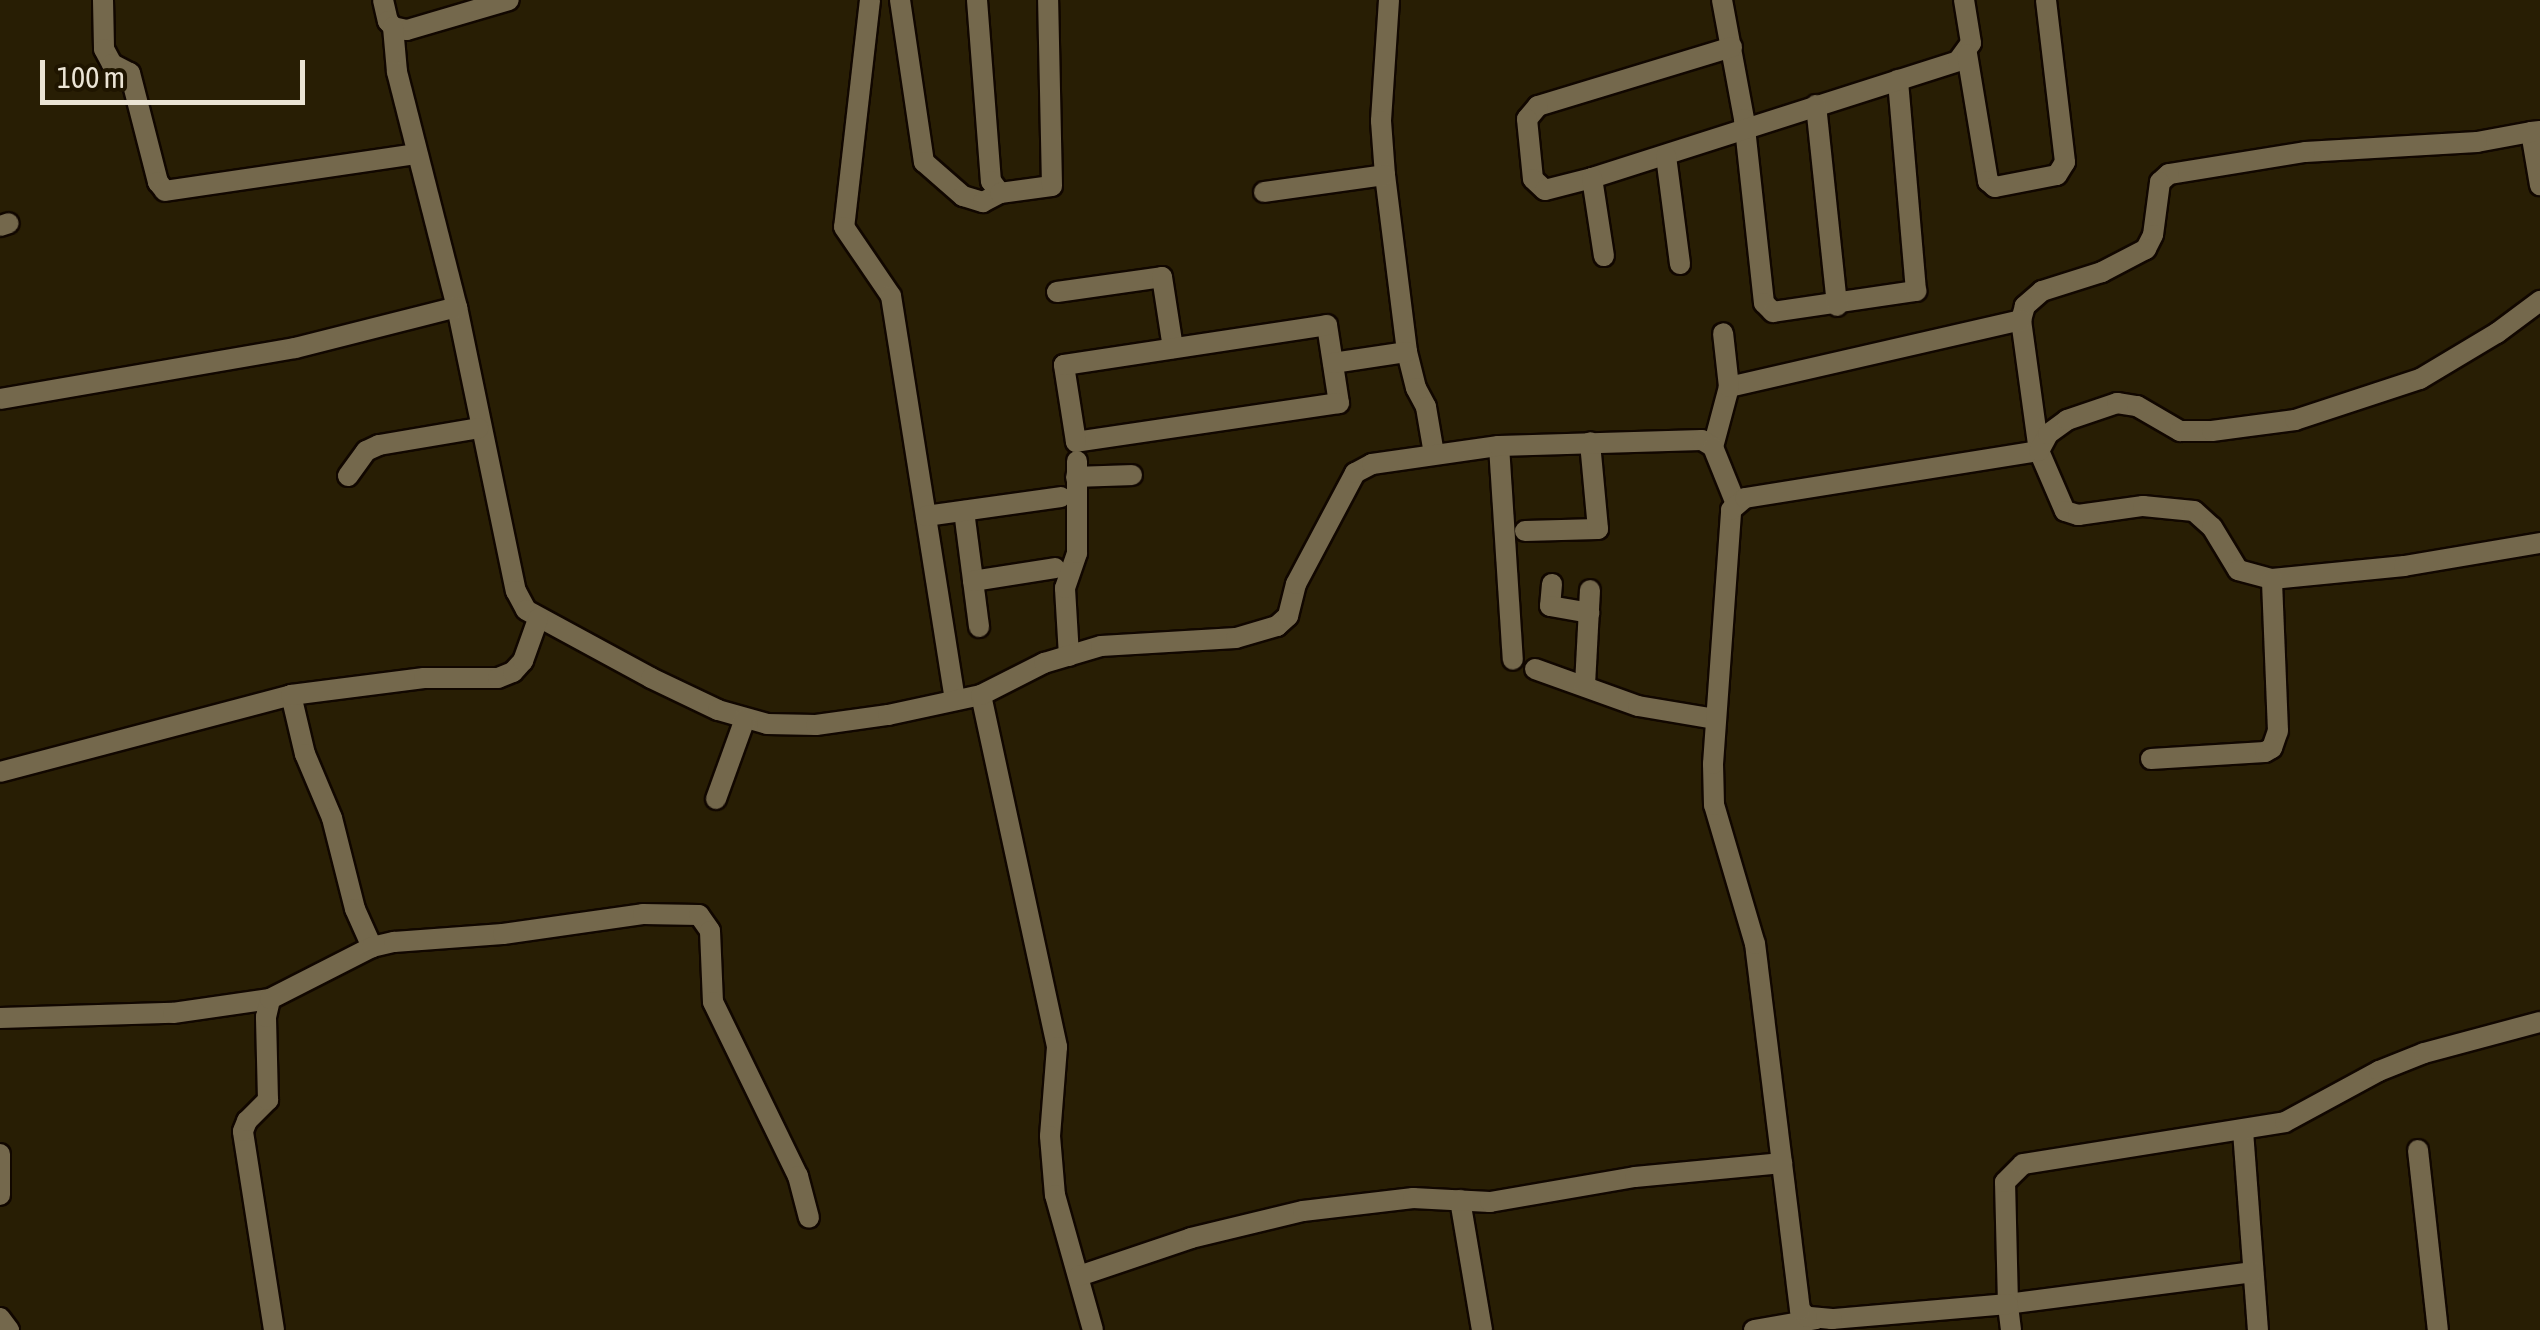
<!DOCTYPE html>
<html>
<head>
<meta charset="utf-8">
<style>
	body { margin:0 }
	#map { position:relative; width:2540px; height:1330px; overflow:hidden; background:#281e04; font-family:"Asap Condensed",sans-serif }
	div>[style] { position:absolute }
	.roads { filter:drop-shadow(2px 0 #110700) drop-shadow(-2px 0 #110700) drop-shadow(0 2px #110700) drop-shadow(0 -2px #110700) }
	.street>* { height:20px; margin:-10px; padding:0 10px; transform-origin:10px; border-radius:10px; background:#74684c }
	span { translate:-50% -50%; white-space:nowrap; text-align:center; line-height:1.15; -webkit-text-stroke:8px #1f1500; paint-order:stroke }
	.scale { position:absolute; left:40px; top:60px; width:265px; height:45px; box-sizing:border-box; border:5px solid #ebe4d5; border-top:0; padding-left:12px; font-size:30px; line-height:35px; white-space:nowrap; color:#ebe4d5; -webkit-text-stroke:8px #1f1500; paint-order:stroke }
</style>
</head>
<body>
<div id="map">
	<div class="roads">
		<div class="street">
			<div style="left:103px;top:0;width:49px;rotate:88.8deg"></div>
			<div style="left:104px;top:49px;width:17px;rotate:62deg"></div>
			<div style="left:112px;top:64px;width:20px;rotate:27deg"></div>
			<div style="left:130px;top:73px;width:113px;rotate:75.6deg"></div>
			<div style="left:158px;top:182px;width:11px;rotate:52deg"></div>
			<div style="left:165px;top:191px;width:255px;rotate:-8.4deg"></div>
			<div style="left:383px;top:0;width:22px;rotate:77deg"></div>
			<div style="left:388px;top:21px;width:8px;rotate:50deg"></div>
			<div style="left:393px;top:27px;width:14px;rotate:12deg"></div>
			<div style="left:407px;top:30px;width:106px;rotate:-16.4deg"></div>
			<div style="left:870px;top:0;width:228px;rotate:96.5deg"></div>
			<div style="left:844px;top:227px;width:83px;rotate:55.7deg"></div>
			<div style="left:891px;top:296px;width:409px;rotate:81deg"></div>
			<div style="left:900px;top:0;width:164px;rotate:81.6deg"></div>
			<div style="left:924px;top:162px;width:52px;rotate:41.1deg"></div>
			<div style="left:963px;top:196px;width:21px;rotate:17deg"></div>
			<div style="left:983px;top:202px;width:19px;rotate:-28deg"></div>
			<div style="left:977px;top:0;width:182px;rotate:85.6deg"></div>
			<div style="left:991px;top:181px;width:15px;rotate:53deg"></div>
			<div style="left:1000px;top:193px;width:52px;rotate:-7.7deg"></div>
			<div style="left:1052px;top:186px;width:186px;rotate:-91.2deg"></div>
			<div style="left:1389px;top:0;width:121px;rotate:93.8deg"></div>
			<div style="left:1381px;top:121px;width:54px;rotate:85.8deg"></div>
			<div style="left:1385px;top:175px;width:178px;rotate:82.9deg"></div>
			<div style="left:1407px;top:352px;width:37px;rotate:76deg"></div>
			<div style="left:1416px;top:388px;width:21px;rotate:62deg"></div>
			<div style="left:1426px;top:407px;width:48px;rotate:80.3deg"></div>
			<div style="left:1722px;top:0;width:121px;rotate:79.5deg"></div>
			<div style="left:1744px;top:119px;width:185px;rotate:83.8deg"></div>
			<div style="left:1764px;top:303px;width:13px;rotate:45deg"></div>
			<div style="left:1773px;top:312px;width:145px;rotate:-8.4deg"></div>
			<div style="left:1916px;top:291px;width:212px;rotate:-94.9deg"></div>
			<div style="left:393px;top:27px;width:45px;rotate:84.9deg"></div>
			<div style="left:397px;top:72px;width:243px;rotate:75.7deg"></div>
			<div style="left:457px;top:307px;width:290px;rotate:78.3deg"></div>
			<div style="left:516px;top:591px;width:21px;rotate:62deg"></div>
			<div style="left:526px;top:610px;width:142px;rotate:28.5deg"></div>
			<div style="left:651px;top:678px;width:74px;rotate:25.5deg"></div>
			<div style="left:718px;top:710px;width:51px;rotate:15.9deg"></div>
			<div style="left:767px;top:724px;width:49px;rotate:1.2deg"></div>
			<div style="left:816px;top:725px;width:73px;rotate:-7.9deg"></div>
			<div style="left:888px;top:715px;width:95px;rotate:-12.1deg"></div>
			<div style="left:981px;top:695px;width:360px;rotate:77.8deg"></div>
			<div style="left:1057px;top:1047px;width:89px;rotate:94.5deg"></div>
			<div style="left:1050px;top:1136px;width:59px;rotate:85.2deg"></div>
			<div style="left:1055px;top:1195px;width:140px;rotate:74.3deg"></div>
			<div style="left:1732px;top:47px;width:203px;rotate:163.1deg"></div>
			<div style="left:1538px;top:106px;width:17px;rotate:130deg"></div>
			<div style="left:1527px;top:119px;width:60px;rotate:84.3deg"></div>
			<div style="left:1533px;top:179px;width:16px;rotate:43deg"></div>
			<div style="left:1545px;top:190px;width:49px;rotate:-14.3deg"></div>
			<div style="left:1592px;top:178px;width:384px;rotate:-17.7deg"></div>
			<div style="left:1958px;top:61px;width:22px;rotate:-54deg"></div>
			<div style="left:1971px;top:43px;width:44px;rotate:-99.2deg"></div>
			<div style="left:1967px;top:54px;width:129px;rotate:80.6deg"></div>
			<div style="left:1988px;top:181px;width:9px;rotate:41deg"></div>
			<div style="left:1995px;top:187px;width:63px;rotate:-11deg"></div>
			<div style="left:2057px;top:175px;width:15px;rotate:-58deg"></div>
			<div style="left:2065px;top:162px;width:163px;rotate:-96.7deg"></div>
			<div style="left:1816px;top:105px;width:202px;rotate:84deg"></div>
			<div style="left:2540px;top:131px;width:9px;rotate:174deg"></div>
			<div style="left:2531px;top:132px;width:54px;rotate:80.4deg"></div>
			<div style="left:2531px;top:132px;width:55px;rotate:169.5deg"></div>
			<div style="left:2477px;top:142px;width:172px;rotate:176.7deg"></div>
			<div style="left:2305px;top:152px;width:138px;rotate:170.8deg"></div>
			<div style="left:2169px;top:174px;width:12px;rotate:138deg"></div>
			<div style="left:2160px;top:182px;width:53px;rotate:97.5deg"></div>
			<div style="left:2153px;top:235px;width:16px;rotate:117deg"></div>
			<div style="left:2146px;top:249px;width:50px;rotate:152.4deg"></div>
			<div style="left:2102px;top:272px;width:63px;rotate:162.4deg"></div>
			<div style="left:2042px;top:291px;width:23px;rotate:139deg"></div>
			<div style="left:2025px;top:306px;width:15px;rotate:106deg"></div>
			<div style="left:2021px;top:320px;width:132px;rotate:82.2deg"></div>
			<div style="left:2039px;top:451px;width:65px;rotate:66.6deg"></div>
			<div style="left:2065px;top:511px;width:14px;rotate:17deg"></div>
			<div style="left:2078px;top:515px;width:66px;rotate:-7.9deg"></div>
			<div style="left:2143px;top:506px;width:51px;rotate:5.6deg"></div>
			<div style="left:2194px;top:511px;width:24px;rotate:42deg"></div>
			<div style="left:2212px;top:527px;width:50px;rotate:58.8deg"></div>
			<div style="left:2238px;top:570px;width:35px;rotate:15deg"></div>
			<div style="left:2272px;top:579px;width:133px;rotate:-5.6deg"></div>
			<div style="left:2404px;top:566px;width:138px;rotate:-9.6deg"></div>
			<div style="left:1666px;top:156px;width:109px;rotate:82.6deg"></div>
			<div style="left:1592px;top:178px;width:79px;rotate:81.3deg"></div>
			<div style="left:1264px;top:192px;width:122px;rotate:-8deg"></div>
			<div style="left:0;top:226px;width:9px;rotate:-18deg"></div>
			<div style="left:1057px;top:292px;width:106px;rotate:-8.1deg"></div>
			<div style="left:1162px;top:277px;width:72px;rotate:81.2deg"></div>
			<div style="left:1327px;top:325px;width:79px;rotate:81.3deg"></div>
			<div style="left:1339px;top:403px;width:266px;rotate:171.6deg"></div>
			<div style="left:1076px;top:442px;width:78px;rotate:-98.9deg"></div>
			<div style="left:1064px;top:365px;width:266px;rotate:-8.6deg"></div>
			<div style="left:1333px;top:363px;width:75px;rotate:-8.5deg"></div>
			<div style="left:1729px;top:387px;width:300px;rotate:-12.9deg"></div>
			<div style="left:0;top:399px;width:299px;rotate:-9.8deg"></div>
			<div style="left:295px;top:348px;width:167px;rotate:-14.2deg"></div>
			<div style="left:1499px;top:446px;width:214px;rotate:86.3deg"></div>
			<div style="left:1713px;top:447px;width:62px;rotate:-75.1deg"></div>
			<div style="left:1729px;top:387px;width:54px;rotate:-96.3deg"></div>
			<div style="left:348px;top:476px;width:31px;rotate:-54deg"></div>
			<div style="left:366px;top:451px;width:14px;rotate:-25deg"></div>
			<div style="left:379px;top:445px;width:101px;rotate:-9.6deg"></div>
			<div style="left:1076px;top:477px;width:56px;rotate:-2deg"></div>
			<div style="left:964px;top:511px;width:117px;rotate:82.6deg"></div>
			<div style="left:926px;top:516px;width:136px;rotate:-8deg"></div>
			<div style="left:1525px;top:531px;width:73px;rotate:-1.6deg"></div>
			<div style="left:1598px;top:529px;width:87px;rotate:-95.3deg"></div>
			<div style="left:973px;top:581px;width:83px;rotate:-9deg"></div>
			<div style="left:1552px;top:584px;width:22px;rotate:95deg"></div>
			<div style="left:1550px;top:606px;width:40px;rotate:10deg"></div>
			<div style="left:1069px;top:656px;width:68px;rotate:-93.4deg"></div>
			<div style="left:1065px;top:588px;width:37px;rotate:-71deg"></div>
			<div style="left:1077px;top:553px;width:92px;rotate:-90deg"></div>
			<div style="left:1535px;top:669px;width:109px;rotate:19.8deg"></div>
			<div style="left:1638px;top:706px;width:79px;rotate:9.5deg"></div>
			<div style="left:1585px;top:685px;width:95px;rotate:-87deg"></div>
			<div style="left:291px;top:695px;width:61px;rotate:76.7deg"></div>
			<div style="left:305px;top:754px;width:69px;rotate:67.1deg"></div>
			<div style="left:332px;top:818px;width:94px;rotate:75.8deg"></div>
			<div style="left:355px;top:909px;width:42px;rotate:65.9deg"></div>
			<div style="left:981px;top:695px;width:71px;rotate:-26.9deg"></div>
			<div style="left:1044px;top:663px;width:59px;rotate:-16.6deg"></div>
			<div style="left:1101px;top:646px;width:135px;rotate:-3.4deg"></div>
			<div style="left:1236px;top:638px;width:43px;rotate:-16.3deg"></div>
			<div style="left:1277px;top:626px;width:15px;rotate:-42deg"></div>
			<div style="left:1288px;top:616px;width:33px;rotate:-76deg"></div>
			<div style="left:1296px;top:584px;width:126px;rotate:-62deg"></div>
			<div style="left:1355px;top:473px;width:19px;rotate:-28deg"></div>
			<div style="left:1372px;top:464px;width:128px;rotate:-8.1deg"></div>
			<div style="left:1499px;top:446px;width:203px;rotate:-1.7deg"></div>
			<div style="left:1702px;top:440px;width:13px;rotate:32deg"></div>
			<div style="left:1713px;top:447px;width:61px;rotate:68deg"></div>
			<div style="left:2151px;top:759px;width:114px;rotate:-3.5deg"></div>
			<div style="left:2265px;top:752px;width:8px;rotate:-30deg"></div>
			<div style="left:2272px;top:748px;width:18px;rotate:-71deg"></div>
			<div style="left:2278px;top:731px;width:152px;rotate:-92.3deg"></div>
			<div style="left:0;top:772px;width:301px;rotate:-14.8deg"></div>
			<div style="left:291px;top:695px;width:134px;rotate:-7.3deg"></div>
			<div style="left:424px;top:678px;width:74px"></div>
			<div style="left:498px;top:678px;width:16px;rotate:-22deg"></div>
			<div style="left:513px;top:672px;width:15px;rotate:-48deg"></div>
			<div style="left:523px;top:661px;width:45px;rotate:-70.3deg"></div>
			<div style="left:716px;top:799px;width:85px;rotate:-70.1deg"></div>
			<div style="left:0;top:1018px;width:173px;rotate:-1.7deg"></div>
			<div style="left:173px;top:1013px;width:98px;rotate:-8.2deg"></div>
			<div style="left:2243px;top:1131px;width:200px;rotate:85.7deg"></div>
			<div style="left:2418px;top:1150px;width:181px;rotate:83.7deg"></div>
			<div style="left:0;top:1154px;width:41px;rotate:90deg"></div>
			<div style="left:1460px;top:1200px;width:132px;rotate:80.4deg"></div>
			<div style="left:2253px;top:1272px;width:247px;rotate:172.6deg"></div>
			<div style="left:2008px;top:1304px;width:122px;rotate:-91.4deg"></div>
			<div style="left:2005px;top:1182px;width:25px;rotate:-45deg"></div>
			<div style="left:2023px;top:1164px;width:265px;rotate:-9.1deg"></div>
			<div style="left:2285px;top:1122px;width:107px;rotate:-28.5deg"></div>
			<div style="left:2379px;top:1071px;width:48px;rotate:-21.8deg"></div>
			<div style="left:2424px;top:1053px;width:120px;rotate:-15deg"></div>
			<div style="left:1079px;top:1276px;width:118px;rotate:-18.7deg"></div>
			<div style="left:1191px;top:1238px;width:115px;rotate:-13.6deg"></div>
			<div style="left:1303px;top:1211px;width:111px;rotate:-6.7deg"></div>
			<div style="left:1413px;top:1198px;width:77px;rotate:3deg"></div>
			<div style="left:1490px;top:1202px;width:147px;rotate:-9.8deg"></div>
			<div style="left:1635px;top:1177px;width:148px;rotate:-5.4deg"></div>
			<div style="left:0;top:1318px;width:15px;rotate:53deg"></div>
			<div style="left:274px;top:1330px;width:201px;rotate:-98.9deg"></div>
			<div style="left:243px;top:1131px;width:11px;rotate:-68deg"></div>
			<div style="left:247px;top:1121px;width:30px;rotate:-45deg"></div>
			<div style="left:268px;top:1100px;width:83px;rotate:-91.4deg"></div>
			<div style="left:266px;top:1017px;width:18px;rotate:-77deg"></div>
			<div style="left:270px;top:999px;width:114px;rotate:-27deg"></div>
			<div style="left:372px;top:947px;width:23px;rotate:-13deg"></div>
			<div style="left:394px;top:942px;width:109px;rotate:-4.2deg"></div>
			<div style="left:503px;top:934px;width:141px;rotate:-8.1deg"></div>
			<div style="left:643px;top:914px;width:56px;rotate:1deg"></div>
			<div style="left:699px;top:915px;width:19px;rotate:55deg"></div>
			<div style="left:710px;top:931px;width:71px;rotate:87.6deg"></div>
			<div style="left:713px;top:1002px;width:194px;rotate:64deg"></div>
			<div style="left:798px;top:1176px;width:43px;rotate:75.3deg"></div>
			<div style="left:1754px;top:1330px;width:64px;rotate:-9.9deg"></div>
			<div style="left:2011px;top:1330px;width:26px;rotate:-97deg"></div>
			<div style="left:2008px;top:1304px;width:177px;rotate:175.1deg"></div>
			<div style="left:1832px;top:1319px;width:25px;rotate:-175deg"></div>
			<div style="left:1807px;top:1317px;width:10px;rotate:-135deg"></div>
			<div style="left:1800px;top:1310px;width:369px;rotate:-97deg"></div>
			<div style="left:1755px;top:944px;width:145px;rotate:-106.4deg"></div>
			<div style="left:1714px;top:805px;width:41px;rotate:-91.4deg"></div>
			<div style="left:1713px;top:764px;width:255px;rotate:-85.9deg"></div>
			<div style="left:1731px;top:510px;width:18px;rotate:-41deg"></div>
			<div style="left:1745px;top:498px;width:298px;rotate:-9.1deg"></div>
			<div style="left:2039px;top:451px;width:19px;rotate:-62deg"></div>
			<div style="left:2048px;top:434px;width:24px;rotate:-36deg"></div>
			<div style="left:2067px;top:420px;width:53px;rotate:-18.8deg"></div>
			<div style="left:2117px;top:403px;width:20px;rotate:9deg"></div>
			<div style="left:2137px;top:406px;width:50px;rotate:30.2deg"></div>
			<div style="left:2180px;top:431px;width:32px"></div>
			<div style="left:2212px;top:431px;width:84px;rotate:-7.5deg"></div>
			<div style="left:2295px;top:420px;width:132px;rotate:-18.2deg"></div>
			<div style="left:2420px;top:379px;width:90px;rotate:-30.9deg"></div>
			<div style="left:2497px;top:333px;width:54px;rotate:-36.7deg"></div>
		</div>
	</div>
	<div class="scale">100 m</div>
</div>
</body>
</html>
